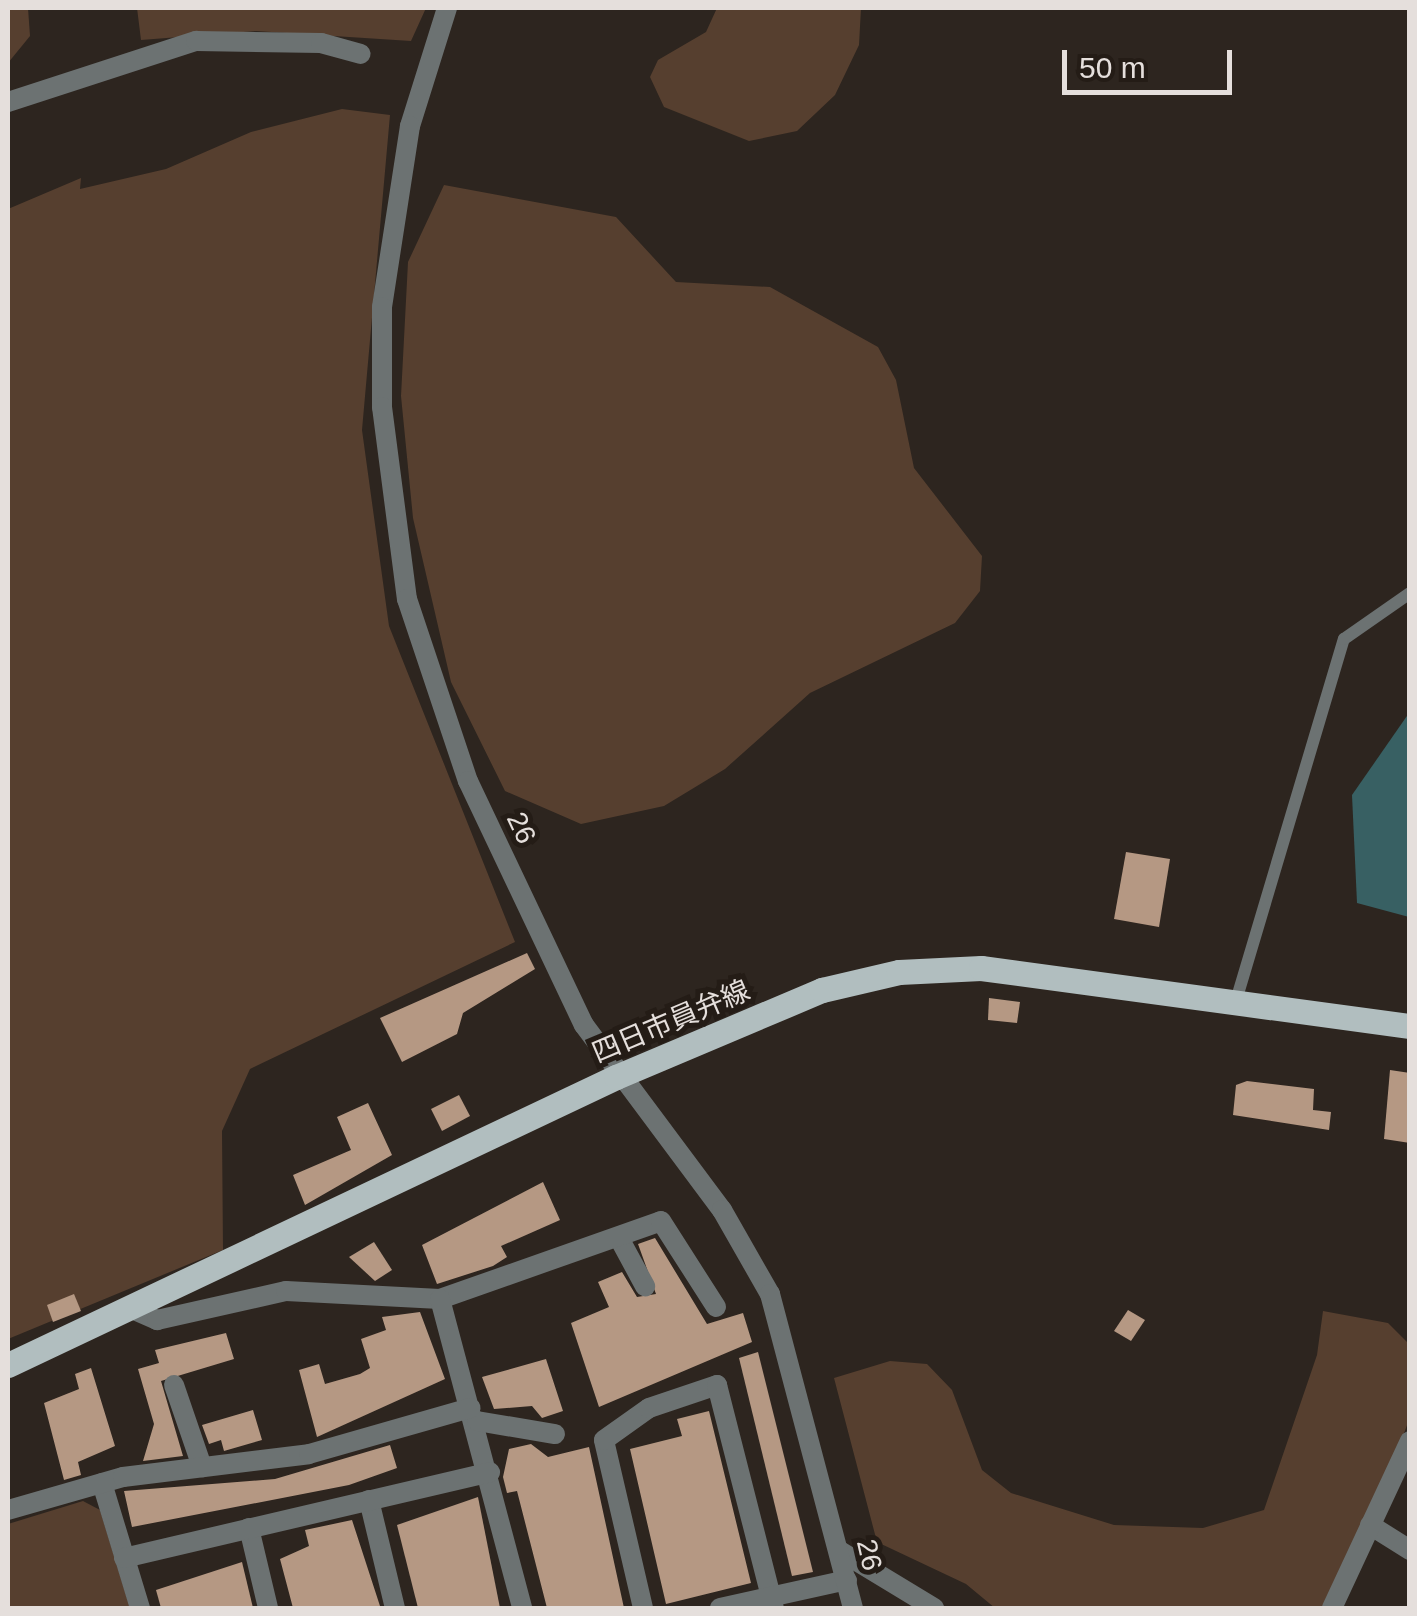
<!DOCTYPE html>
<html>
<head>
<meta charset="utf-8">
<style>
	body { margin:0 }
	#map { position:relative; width:1417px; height:1616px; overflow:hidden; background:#2d251f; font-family:Arial,"Noto Sans JP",sans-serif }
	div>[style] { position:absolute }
	.green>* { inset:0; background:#563f2f }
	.water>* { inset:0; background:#386063 }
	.building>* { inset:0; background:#b59883 }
	.service>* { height:12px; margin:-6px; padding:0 6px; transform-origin:6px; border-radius:6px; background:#6c7272 }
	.minor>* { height:20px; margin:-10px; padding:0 10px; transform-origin:10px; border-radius:10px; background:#6c7272 }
	.tertiary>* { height:20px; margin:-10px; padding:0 10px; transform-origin:10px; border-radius:10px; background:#6c7272 }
	.primary>* { height:25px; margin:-12.5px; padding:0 12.5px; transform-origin:12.5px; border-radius:12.5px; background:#b1bebf }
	span { translate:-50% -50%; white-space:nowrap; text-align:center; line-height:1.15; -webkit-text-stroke:10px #241c16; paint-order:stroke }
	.street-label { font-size:28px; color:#e5dfdc }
	.frame { position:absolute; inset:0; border:10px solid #e5dfdc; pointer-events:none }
	.scale { position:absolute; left:1062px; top:50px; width:170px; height:45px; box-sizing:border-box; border:5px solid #e5dfdc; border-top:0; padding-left:12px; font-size:30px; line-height:35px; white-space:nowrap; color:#e5dfdc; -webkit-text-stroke:8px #241c16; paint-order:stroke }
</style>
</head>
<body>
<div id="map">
	<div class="green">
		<div style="clip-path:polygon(8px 8px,28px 8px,30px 36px,8px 63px)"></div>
		<div style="clip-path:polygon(137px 8px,426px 8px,411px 41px,256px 31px,141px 40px)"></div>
		<div style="clip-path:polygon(717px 8px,861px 8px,859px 45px,835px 95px,797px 131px,749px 141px,664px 107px,650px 77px,658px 60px,706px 32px)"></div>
		<div style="clip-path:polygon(342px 109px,390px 115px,362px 430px,389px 626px,515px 942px,250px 1069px,222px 1131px,223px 1250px,8px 1339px,8px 209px,81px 178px,80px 189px,166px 169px,251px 132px)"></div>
		<div style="clip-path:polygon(444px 185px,616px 217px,676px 282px,770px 287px,878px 347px,896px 380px,914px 468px,982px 556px,980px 591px,955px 623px,810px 693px,725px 769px,664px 806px,581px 824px,505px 791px,451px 682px,413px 518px,401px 396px,408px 262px)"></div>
		<div style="clip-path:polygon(1323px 1311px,1388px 1323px,1409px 1344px,1409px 1420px,1338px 1608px,995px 1608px,966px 1584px,877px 1542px,834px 1378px,890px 1361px,927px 1364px,952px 1390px,982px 1470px,1011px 1493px,1114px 1525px,1203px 1528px,1264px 1510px,1317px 1355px)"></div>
		<div style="clip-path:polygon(83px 1501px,100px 1510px,130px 1608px,8px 1608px,8px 1524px)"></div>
	</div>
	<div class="water">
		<div style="clip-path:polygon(1409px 713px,1409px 917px,1357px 903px,1352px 795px)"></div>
	</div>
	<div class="building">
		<div style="clip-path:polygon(1126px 852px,1170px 859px,1159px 927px,1114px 919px)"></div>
		<div style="clip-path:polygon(527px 953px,535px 969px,463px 1013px,457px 1034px,402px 1062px,380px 1018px)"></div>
		<div style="clip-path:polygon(989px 998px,1020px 1002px,1017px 1023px,988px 1020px)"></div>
		<div style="clip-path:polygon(1390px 1070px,1410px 1073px,1410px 1143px,1384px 1139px)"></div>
		<div style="clip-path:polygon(1247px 1081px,1314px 1089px,1313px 1110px,1331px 1112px,1329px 1130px,1233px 1115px,1236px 1085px)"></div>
		<div style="clip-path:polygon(459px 1095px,470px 1116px,442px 1131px,431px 1109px)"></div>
		<div style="clip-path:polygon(368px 1103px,392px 1155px,305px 1205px,293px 1175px,351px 1150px,337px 1117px)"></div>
		<div style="clip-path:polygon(543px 1182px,560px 1220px,501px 1246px,507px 1257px,493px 1266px,437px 1284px,422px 1245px)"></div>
		<div style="clip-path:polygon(655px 1238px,707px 1324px,743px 1313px,752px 1342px,599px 1407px,571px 1323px,609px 1307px,598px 1282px,622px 1272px,637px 1297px,656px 1294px,638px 1244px)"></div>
		<div style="clip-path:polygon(374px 1242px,392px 1270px,375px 1281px,349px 1257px)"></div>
		<div style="clip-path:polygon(74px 1294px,81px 1311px,53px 1322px,47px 1305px)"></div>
		<div style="clip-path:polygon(1128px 1310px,1145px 1320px,1131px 1341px,1114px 1331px)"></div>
		<div style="clip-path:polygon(420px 1312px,445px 1379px,317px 1437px,299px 1370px,319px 1364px,325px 1384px,360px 1374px,370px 1368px,361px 1339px,386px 1330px,382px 1317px)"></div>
		<div style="clip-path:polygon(226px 1333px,234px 1359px,161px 1381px,183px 1456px,143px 1461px,154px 1424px,138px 1369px,159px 1363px,155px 1350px)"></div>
		<div style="clip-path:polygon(758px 1352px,813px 1572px,792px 1576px,739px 1358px)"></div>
		<div style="clip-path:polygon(546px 1359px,563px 1411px,542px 1418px,532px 1406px,494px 1409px,482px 1377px)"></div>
		<div style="clip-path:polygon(91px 1368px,115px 1446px,78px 1462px,81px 1475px,64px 1480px,44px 1403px,79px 1389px,75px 1374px)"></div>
		<div style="clip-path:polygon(253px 1410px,262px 1440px,224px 1451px,221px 1440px,209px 1444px,202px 1425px)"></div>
		<div style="clip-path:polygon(709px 1411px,751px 1583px,666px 1604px,630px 1449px,682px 1436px,677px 1419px)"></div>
		<div style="clip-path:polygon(531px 1444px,548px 1457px,589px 1447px,624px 1608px,547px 1608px,517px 1491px,507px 1493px,503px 1477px,509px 1449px)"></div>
		<div style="clip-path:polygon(390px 1445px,397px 1468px,349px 1485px,132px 1527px,124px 1491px,275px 1479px)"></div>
		<div style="clip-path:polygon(478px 1497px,500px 1608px,418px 1608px,397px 1525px)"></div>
		<div style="clip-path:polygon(352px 1520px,380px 1606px,293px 1608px,280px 1559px,309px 1546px,305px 1530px)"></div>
		<div style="clip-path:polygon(242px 1562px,253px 1608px,161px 1608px,156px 1590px)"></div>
	</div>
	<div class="service">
		<div style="left:1235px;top:1004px;width:381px;rotate:-73.4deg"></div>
		<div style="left:1344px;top:639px;width:80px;rotate:-34.9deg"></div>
	</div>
	<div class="minor">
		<div style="left:8px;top:102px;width:198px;rotate:-18deg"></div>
		<div style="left:196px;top:41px;width:125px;rotate:0.9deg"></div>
		<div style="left:321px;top:43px;width:41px;rotate:15.4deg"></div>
		<div style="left:619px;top:1238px;width:55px;rotate:61.6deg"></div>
		<div style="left:440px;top:1299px;width:234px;rotate:-19.4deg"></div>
		<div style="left:661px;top:1221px;width:102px;rotate:57.4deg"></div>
		<div style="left:130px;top:1308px;width:30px;rotate:24deg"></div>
		<div style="left:157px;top:1320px;width:132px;rotate:-12.7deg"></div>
		<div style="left:286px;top:1291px;width:154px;rotate:3deg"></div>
		<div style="left:440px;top:1299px;width:320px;rotate:75.1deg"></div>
		<div style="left:174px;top:1385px;width:87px;rotate:71.1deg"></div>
		<div style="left:477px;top:1421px;width:79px;rotate:9.5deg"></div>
		<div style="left:102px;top:1483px;width:131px;rotate:73.1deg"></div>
		<div style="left:369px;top:1500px;width:111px;rotate:76.5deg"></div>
		<div style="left:8px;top:1510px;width:120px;rotate:-16deg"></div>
		<div style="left:123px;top:1477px;width:187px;rotate:-7deg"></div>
		<div style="left:309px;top:1454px;width:168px;rotate:-15.9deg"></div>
		<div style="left:1370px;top:1525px;width:47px;rotate:32deg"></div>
		<div style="left:249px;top:1528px;width:82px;rotate:76.6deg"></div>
		<div style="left:840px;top:1551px;width:110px;rotate:31.2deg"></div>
		<div style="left:124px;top:1558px;width:376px;rotate:-13.2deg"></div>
		<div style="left:643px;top:1608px;width:172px;rotate:-103.1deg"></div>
		<div style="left:604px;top:1440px;width:55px;rotate:-35.4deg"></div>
		<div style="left:649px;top:1408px;width:72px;rotate:-18.7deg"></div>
		<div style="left:717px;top:1385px;width:230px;rotate:75.7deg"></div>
		<div style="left:720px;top:1608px;width:130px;rotate:-12.4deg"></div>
		<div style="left:1332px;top:1608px;width:184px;rotate:-65deg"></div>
	</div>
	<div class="tertiary">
		<div style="left:447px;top:8px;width:124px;rotate:107.4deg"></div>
		<div style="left:410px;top:126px;width:183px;rotate:98.8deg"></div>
		<div style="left:382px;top:307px;width:100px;rotate:90deg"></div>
		<div style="left:382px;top:407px;width:194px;rotate:82.6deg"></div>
		<div style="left:407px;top:599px;width:192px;rotate:71.5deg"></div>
		<div style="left:468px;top:781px;width:270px;rotate:64.6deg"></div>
		<div style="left:584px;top:1025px;width:231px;rotate:53.3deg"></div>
		<div style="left:722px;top:1210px;width:97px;rotate:60.3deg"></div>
		<div style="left:770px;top:1294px;width:325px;rotate:75.2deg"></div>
	</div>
	<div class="primary">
		<div style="left:8px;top:1365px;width:673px;rotate:-25.35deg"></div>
		<div style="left:616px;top:1077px;width:224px;rotate:-22.9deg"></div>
		<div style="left:822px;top:990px;width:79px;rotate:-13.2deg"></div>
		<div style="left:899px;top:972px;width:82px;rotate:-2.8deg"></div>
		<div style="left:981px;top:968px;width:433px;rotate:7.7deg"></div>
	</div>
	<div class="street-label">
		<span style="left:521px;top:828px;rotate:65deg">26</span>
		<span style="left:671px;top:1022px;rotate:-23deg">四日市員弁線</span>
		<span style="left:869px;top:1555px;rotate:77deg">26</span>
	</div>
	<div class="frame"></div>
	<div class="scale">50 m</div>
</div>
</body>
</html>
